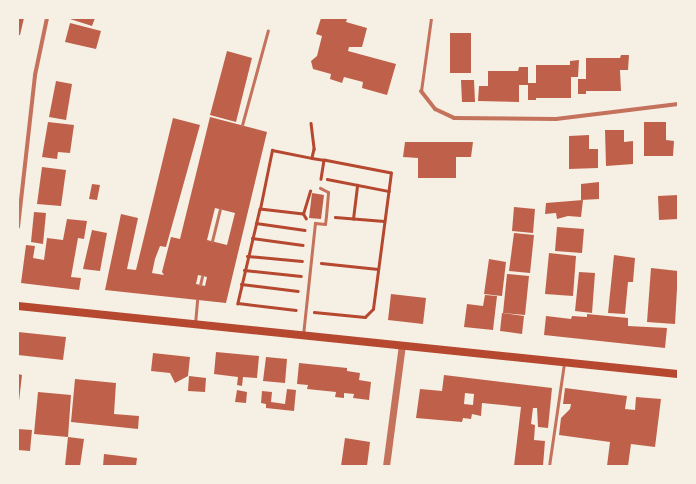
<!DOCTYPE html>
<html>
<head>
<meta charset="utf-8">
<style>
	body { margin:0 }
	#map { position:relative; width:696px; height:484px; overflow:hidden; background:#f6efe4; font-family:"DM Sans",sans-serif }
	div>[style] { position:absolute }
	.building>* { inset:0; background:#bf614a }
	.path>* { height:2.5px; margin:-1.25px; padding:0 1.25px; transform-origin:1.25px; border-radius:1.25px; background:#b5482f }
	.service>* { height:3px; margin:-1.5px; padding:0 1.5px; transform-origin:1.5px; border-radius:1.5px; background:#c5725c }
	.minor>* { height:4px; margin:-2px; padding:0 2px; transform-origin:2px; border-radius:2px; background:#c5725c }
	.tertiary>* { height:7px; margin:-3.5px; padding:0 3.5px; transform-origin:3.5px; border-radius:3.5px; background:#c5725c }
	.secondary>* { height:8px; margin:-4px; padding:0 4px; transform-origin:4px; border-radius:4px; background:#b5482f }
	span { translate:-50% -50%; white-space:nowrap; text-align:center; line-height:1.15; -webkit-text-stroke:3.5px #f6efe4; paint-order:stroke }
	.frame { position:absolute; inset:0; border:19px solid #f6efe4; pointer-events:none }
</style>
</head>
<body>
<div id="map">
	<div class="building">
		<div style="clip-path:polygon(18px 18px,24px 18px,20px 35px,18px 35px)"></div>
		<div style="clip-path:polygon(67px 18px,95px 18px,92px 26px)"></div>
		<div style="clip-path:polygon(321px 18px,342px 18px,347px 19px,346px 22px,367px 28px,362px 47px,349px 47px,348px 51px,396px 64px,387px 95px,362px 88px,363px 82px,344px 77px,342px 83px,330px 79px,331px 74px,313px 69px,311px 61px,317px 56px,322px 36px,316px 34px)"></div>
		<div style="clip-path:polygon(70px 23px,101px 31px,96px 49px,65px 42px)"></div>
		<div style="clip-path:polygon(450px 33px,471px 33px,471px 73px,450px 73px)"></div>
		<div style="clip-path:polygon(227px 51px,252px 58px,236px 122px,210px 115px)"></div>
		<div style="clip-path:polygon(621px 55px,629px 55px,628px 70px,620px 70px,621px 91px,586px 91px,586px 94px,578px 94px,578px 79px,586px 79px,586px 58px,620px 58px)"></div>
		<div style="clip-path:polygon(579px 60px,578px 77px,571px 77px,571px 98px,536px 98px,536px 100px,528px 100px,528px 85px,519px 85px,519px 102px,478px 101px,479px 86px,488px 86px,488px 71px,518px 71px,519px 67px,528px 67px,528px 83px,536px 83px,536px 65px,570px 65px,570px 61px)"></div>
		<div style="clip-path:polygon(461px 80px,474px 80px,475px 102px,462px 102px)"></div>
		<div style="clip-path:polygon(56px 81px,72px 84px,66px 120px,49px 117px)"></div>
		<div style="clip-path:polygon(evenodd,210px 117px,267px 132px,226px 303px,105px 290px,121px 214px,138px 218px,127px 269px,136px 270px,173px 118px,200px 125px,166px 247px,160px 246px,155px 259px,152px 273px,164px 275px,162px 272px,171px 237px,180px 239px,210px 117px,215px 208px,235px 213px,227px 245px,207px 240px,215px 208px,210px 117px,198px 275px,207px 277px,205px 286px,196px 284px,198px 275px)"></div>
		<div style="clip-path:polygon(48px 122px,74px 125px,70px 153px,58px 152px,57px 159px,42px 157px)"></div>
		<div style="clip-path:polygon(644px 122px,666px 122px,666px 140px,674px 141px,673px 156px,644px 156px)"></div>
		<div style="clip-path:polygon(605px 130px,624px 130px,624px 142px,633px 141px,633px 164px,606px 166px)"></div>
		<div style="clip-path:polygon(589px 135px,589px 149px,598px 149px,598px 168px,569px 169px,569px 136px)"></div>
		<div style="clip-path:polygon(405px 142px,473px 142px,471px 157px,456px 157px,456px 178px,418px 178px,418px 158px,403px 157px)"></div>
		<div style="clip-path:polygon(42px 167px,66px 170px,61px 206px,37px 204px)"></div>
		<div style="clip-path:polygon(599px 182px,599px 199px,581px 200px,581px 184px)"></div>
		<div style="clip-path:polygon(92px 184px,100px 185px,97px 200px,89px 199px)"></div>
		<div style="clip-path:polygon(312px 193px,324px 195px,321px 219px,309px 218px)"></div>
		<div style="clip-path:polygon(678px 195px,678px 219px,659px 220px,658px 196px)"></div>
		<div style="clip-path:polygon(583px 200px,581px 217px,568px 216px,557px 219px,556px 213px,545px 214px,546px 203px)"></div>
		<div style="clip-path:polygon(514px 207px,535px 209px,533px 233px,512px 231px)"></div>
		<div style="clip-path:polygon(34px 212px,46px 213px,43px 244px,31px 242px)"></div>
		<div style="clip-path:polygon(67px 219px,87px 221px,84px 239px,78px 238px,71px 277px,81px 278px,79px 290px,21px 283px,26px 245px,35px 246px,33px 258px,44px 260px,47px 238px,63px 240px)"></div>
		<div style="clip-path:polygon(557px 227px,584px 229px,582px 253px,555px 251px)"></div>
		<div style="clip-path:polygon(92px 230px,107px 233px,100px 271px,83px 269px)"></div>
		<div style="clip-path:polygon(514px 233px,534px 235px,530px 273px,509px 271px)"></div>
		<div style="clip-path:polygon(549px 253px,576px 256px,573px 296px,545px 294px)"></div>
		<div style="clip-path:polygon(614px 255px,635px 258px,633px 282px,628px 282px,625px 314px,608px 313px)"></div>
		<div style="clip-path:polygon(489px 259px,506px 262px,502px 296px,484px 294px)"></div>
		<div style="clip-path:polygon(651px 268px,678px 271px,675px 324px,647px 322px)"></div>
		<div style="clip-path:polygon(579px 272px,595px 273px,592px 313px,575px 311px)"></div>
		<div style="clip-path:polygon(507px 274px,529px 276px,525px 315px,503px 313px)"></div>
		<div style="clip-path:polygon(391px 294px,426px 298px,423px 324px,388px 320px)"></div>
		<div style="clip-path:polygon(485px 295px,497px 296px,493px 330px,464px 327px,467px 304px,483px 306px)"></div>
		<div style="clip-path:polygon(502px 313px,524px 316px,522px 334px,500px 331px)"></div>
		<div style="clip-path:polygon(587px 314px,628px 318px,628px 326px,667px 328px,665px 348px,544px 335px,546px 316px,571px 319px,572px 316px,587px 317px)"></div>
		<div style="clip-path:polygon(18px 332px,66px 337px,63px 360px,18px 355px)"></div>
		<div style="clip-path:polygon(216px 352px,259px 356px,257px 378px,243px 377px,242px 386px,237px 385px,238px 377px,214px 374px)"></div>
		<div style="clip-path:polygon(153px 353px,190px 357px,188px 376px,175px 383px,170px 373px,151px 371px)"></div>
		<div style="clip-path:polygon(266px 357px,287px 359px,285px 383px,263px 381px)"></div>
		<div style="clip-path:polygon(299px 363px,347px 368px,347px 371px,360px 373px,359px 380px,371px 382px,369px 400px,353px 398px,354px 394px,344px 393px,344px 398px,335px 397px,336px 392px,307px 389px,308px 385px,297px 384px)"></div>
		<div style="clip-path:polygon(18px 374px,22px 375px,19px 401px,18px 401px)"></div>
		<div style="clip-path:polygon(evenodd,444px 375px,552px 388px,548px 428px,538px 427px,537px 408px,533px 408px,531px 424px,535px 425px,534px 440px,545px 441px,543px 466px,514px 466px,521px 407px,482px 403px,481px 416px,472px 414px,471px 419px,463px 418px,462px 422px,416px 418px,420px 389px,442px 391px,444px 375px,465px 393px,474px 394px,473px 405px,464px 404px,465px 393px)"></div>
		<div style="clip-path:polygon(189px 376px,206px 378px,205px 392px,188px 391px)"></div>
		<div style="clip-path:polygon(75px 379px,116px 383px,114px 414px,139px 416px,138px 429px,71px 422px)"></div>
		<div style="clip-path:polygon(565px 388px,627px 396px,625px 409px,635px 410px,636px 397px,661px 399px,655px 447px,631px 444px,628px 466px,607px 466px,610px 442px,559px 435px,561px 418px,570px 409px,571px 404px,563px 404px)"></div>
		<div style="clip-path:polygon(287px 389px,296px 390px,294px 411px,266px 408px,266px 404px,261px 403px,262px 391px,272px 392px,271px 402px,285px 404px)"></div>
		<div style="clip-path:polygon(237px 390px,247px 392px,246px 403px,235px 402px)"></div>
		<div style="clip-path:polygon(38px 392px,71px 395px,68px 437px,34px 434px)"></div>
		<div style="clip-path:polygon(18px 429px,32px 430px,30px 451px,18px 450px)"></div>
		<div style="clip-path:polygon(68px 437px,84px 439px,80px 466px,65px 466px)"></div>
		<div style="clip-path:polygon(345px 438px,370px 442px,367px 466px,341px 466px)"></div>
		<div style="clip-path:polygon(104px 454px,137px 458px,136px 466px,103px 466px)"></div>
	</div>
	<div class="path">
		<div style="left:311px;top:123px;width:26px;rotate:83deg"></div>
		<div style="left:314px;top:149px;width:9px;rotate:103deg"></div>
		<div style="left:312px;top:158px;width:12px;rotate:9deg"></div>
		<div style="left:324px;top:160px;width:19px;rotate:99deg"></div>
		<div style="left:327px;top:179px;width:63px;rotate:11deg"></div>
		<div style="left:260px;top:209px;width:97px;rotate:103.2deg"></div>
		<div style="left:238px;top:303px;width:58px;rotate:6.9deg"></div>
		<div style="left:303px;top:214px;width:43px;rotate:-173.4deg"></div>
		<div style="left:260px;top:209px;width:60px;rotate:-78.5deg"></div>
		<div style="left:272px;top:150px;width:41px;rotate:11.3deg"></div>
		<div style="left:335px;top:217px;width:49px;rotate:4.7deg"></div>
		<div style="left:306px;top:219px;width:6px;rotate:-121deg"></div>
		<div style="left:303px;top:214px;width:24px;rotate:-73deg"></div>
		<div style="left:353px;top:219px;width:34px;rotate:-83deg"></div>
		<div style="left:256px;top:223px;width:49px;rotate:8.1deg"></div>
		<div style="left:252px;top:238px;width:51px;rotate:7.8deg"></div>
		<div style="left:247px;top:256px;width:55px;rotate:5.2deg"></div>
		<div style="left:321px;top:263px;width:57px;rotate:6deg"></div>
		<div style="left:244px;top:270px;width:57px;rotate:6deg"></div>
		<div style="left:241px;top:284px;width:57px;rotate:7deg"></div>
		<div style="left:314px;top:312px;width:51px;rotate:5.6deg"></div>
		<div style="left:365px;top:317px;width:11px;rotate:-45deg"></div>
		<div style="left:373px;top:309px;width:137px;rotate:-82.5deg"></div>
		<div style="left:391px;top:173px;width:68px;rotate:-169deg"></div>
	</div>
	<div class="service">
		<div style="left:421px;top:91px;width:74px;rotate:-82.2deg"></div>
		<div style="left:242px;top:125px;width:98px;rotate:-74.7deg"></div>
		<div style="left:212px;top:241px;width:33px;rotate:-76deg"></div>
		<div style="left:200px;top:285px;width:9px;rotate:-77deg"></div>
		<div style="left:195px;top:324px;width:24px;rotate:-85deg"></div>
		<div style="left:303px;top:335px;width:113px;rotate:-83.9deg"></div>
		<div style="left:315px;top:223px;width:10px;rotate:6deg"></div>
		<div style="left:325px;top:224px;width:8px;rotate:-83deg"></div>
		<div style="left:326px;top:216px;width:24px;rotate:-85deg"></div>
		<div style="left:328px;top:192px;width:9px;rotate:-153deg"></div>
		<div style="left:549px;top:466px;width:104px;rotate:-81.7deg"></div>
	</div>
	<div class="minor">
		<div style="left:421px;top:91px;width:23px;rotate:52deg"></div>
		<div style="left:435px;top:109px;width:21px;rotate:25deg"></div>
		<div style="left:454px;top:118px;width:102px;rotate:0.6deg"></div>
		<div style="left:556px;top:119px;width:123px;rotate:-7deg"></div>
		<div style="left:18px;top:227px;width:153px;rotate:-83.6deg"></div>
		<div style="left:35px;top:75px;width:58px;rotate:-78.1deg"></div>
	</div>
	<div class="tertiary">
		<div style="left:386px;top:466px;width:122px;rotate:-82.5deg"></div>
	</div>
	<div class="secondary">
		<div style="left:18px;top:306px;width:663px;rotate:5.88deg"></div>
	</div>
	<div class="frame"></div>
</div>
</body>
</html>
